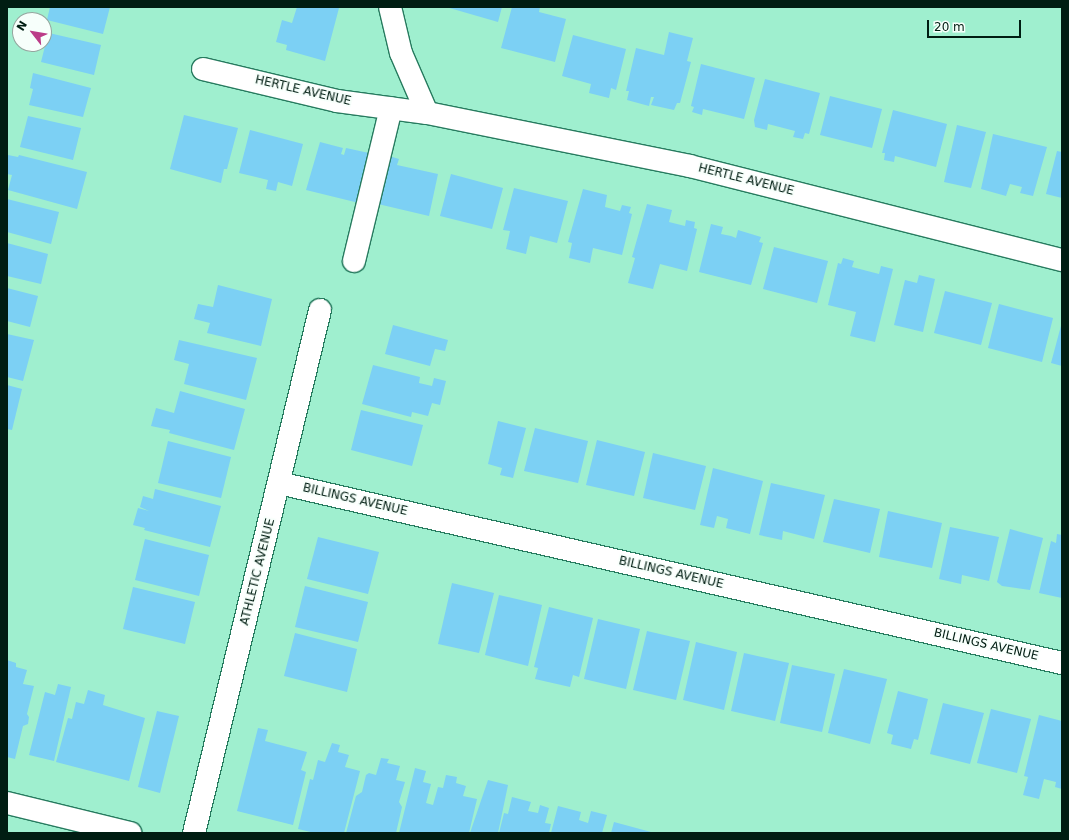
<!DOCTYPE html>
<html>
<head>
<meta charset="utf-8">
<style>
	body { margin:0 }
	#map { position:relative; width:1069px; height:840px; overflow:hidden; background:#9fefcf; font-family:"DejaVu Sans",sans-serif }
	div>[style] { position:absolute }
	.building>* { inset:0; background:#7cd0f4 }
	.roads { filter:drop-shadow(1px 0 #277b5f) drop-shadow(-1px 0 #277b5f) drop-shadow(0 1px #277b5f) drop-shadow(0 -1px #277b5f) }
	.minor>* { height:22px; margin:-11px; padding:0 11px; transform-origin:11px; border-radius:11px; background:#fff }
	span { translate:-50% -50%; white-space:nowrap; text-align:center; line-height:1.15; -webkit-text-stroke:3.5px #f7fffb; paint-order:stroke }
	.street-label { font-size:12px; color:#001d12 }
	.frame { position:absolute; inset:0; border:8px solid #001d12; pointer-events:none }
	.north { position:absolute; left:12px; top:12px; width:40px; height:40px; box-sizing:border-box; background:#f7fffb; border:1px solid #94a59e; border-radius:50%; rotate:301deg; font-size:11px; font-weight:700; line-height:16px; text-align:center; color:#001d12 }
	.north::after { content:''; display:block; margin:auto; width:14px; height:18px; background:#bb3c88; clip-path:polygon(50% 0,100% 100%,50% 72%,0 100%) }
	.scale { position:absolute; left:927px; top:20px; width:94px; height:18px; box-sizing:border-box; border:2px solid #001d12; border-top:0; padding-left:5px; font-size:12px; line-height:14px; white-space:nowrap; color:#001d12; -webkit-text-stroke:3px #f7fffb; paint-order:stroke }
</style>
</head>
<body>
<div id="map">
	<div class="building">
		<div style="clip-path:polygon(50px 7px,110px 7px,103px 34px,47px 20px)"></div>
		<div style="clip-path:polygon(297px 7px,339px 8px,325px 61px,286px 50px,287px 45px,276px 42px,282px 20px,292px 23px)"></div>
		<div style="clip-path:polygon(446px 7px,502px 7px,498px 22px)"></div>
		<div style="clip-path:polygon(512px 7px,540px 7px,539px 12px,566px 19px,555px 62px,501px 48px)"></div>
		<div style="clip-path:polygon(669px 32px,693px 38px,687px 61px,691px 62px,680px 103px,677px 103px,674px 110px,651px 105px,654px 97px,651px 97px,649px 106px,627px 100px,629px 91px,626px 91px,636px 48px,664px 55px)"></div>
		<div style="clip-path:polygon(49px 33px,101px 45px,94px 75px,41px 62px,45px 46px,40px 44px,44px 44px,44px 35px,48px 36px)"></div>
		<div style="clip-path:polygon(573px 35px,626px 49px,616px 90px,611px 88px,609px 98px,589px 93px,591px 84px,562px 76px)"></div>
		<div style="clip-path:polygon(701px 64px,755px 78px,744px 119px,703px 109px,702px 115px,692px 112px,694px 107px,691px 106px)"></div>
		<div style="clip-path:polygon(33px 73px,91px 88px,83px 117px,29px 105px,33px 89px,30px 88px)"></div>
		<div style="clip-path:polygon(765px 79px,820px 93px,809px 134px,805px 133px,803px 139px,793px 137px,795px 131px,768px 124px,767px 130px,755px 127px,754px 120px)"></div>
		<div style="clip-path:polygon(830px 96px,882px 109px,872px 148px,820px 135px)"></div>
		<div style="clip-path:polygon(893px 110px,947px 124px,936px 167px,895px 156px,894px 162px,884px 160px,885px 153px,882px 153px)"></div>
		<div style="clip-path:polygon(184px 115px,238px 128px,227px 169px,224px 169px,221px 183px,170px 169px)"></div>
		<div style="clip-path:polygon(28px 116px,81px 128px,73px 160px,20px 147px)"></div>
		<div style="clip-path:polygon(957px 125px,986px 132px,971px 188px,944px 182px)"></div>
		<div style="clip-path:polygon(250px 130px,303px 144px,292px 186px,278px 182px,276px 191px,266px 189px,268px 180px,239px 173px)"></div>
		<div style="clip-path:polygon(993px 134px,1047px 147px,1033px 196px,1020px 193px,1022px 187px,1010px 184px,1006px 196px,981px 189px)"></div>
		<div style="clip-path:polygon(320px 142px,343px 148px,341px 154px,344px 155px,346px 148px,369px 153px,359px 203px,306px 190px)"></div>
		<div style="clip-path:polygon(1057px 151px,1062px 152px,1062px 198px,1046px 194px)"></div>
		<div style="clip-path:polygon(8px 155px,18px 157px,19px 155px,87px 172px,77px 209px,8px 190px,12px 175px,7px 174px)"></div>
		<div style="clip-path:polygon(389px 156px,399px 159px,397px 165px,438px 174px,429px 216px,378px 204px)"></div>
		<div style="clip-path:polygon(451px 174px,503px 188px,492px 229px,440px 216px)"></div>
		<div style="clip-path:polygon(514px 188px,568px 201px,557px 243px,530px 236px,526px 254px,506px 249px,510px 231px,503px 230px)"></div>
		<div style="clip-path:polygon(583px 189px,607px 195px,605px 207px,620px 211px,622px 205px,631px 207px,629px 213px,632px 214px,622px 255px,593px 248px,590px 263px,569px 258px,572px 243px,568px 242px)"></div>
		<div style="clip-path:polygon(7px 199px,59px 212px,51px 244px,7px 232px)"></div>
		<div style="clip-path:polygon(647px 204px,672px 210px,669px 222px,685px 226px,686px 220px,695px 222px,694px 228px,697px 229px,687px 271px,660px 264px,653px 289px,628px 283px,635px 258px,632px 257px)"></div>
		<div style="clip-path:polygon(711px 224px,723px 227px,721px 234px,731px 236px,736px 238px,738px 230px,761px 237px,759px 242px,763px 243px,751px 285px,699px 272px)"></div>
		<div style="clip-path:polygon(7px 243px,48px 254px,41px 284px,7px 276px)"></div>
		<div style="clip-path:polygon(774px 247px,828px 261px,817px 303px,763px 289px)"></div>
		<div style="clip-path:polygon(843px 258px,854px 261px,852px 267px,879px 274px,881px 266px,893px 269px,875px 342px,850px 336px,856px 312px,828px 305px,838px 263px,841px 264px)"></div>
		<div style="clip-path:polygon(919px 275px,935px 279px,923px 332px,894px 325px,905px 280px,917px 283px)"></div>
		<div style="clip-path:polygon(218px 285px,272px 299px,261px 346px,207px 333px,210px 323px,194px 319px,198px 304px,213px 307px)"></div>
		<div style="clip-path:polygon(7px 288px,38px 296px,30px 327px,7px 321px)"></div>
		<div style="clip-path:polygon(945px 291px,992px 303px,981px 345px,934px 333px)"></div>
		<div style="clip-path:polygon(999px 304px,1053px 318px,1042px 362px,988px 348px)"></div>
		<div style="clip-path:polygon(1062px 322px,1062px 366px,1051px 363px)"></div>
		<div style="clip-path:polygon(393px 325px,448px 340px,445px 351px,435px 349px,430px 366px,385px 354px)"></div>
		<div style="clip-path:polygon(7px 334px,34px 340px,23px 381px,7px 377px)"></div>
		<div style="clip-path:polygon(179px 340px,257px 358px,246px 400px,184px 384px,189px 364px,174px 360px)"></div>
		<div style="clip-path:polygon(373px 365px,420px 377px,419px 383px,432px 386px,434px 378px,446px 381px,440px 405px,432px 403px,428px 416px,412px 412px,411px 417px,362px 404px)"></div>
		<div style="clip-path:polygon(7px 385px,22px 389px,12px 430px,7px 429px)"></div>
		<div style="clip-path:polygon(180px 391px,245px 409px,234px 450px,169px 433px,170px 430px,151px 426px,156px 408px,174px 413px)"></div>
		<div style="clip-path:polygon(361px 410px,423px 425px,412px 466px,351px 450px)"></div>
		<div style="clip-path:polygon(498px 421px,526px 428px,513px 478px,500px 475px,502px 468px,488px 464px)"></div>
		<div style="clip-path:polygon(535px 428px,588px 441px,578px 483px,524px 471px)"></div>
		<div style="clip-path:polygon(597px 440px,645px 452px,634px 496px,586px 485px)"></div>
		<div style="clip-path:polygon(168px 441px,231px 457px,221px 498px,158px 483px)"></div>
		<div style="clip-path:polygon(653px 453px,706px 466px,695px 510px,643px 498px)"></div>
		<div style="clip-path:polygon(713px 468px,763px 481px,750px 534px,726px 528px,728px 519px,717px 516px,714px 528px,700px 525px)"></div>
		<div style="clip-path:polygon(771px 483px,825px 495px,814px 539px,783px 531px,782px 540px,759px 535px)"></div>
		<div style="clip-path:polygon(155px 489px,221px 506px,210px 547px,144px 530px,145px 528px,133px 525px,138px 508px,149px 511px,140px 507px,143px 496px,153px 499px)"></div>
		<div style="clip-path:polygon(834px 499px,880px 509px,870px 553px,823px 542px)"></div>
		<div style="clip-path:polygon(888px 511px,942px 523px,932px 568px,879px 557px)"></div>
		<div style="clip-path:polygon(950px 527px,999px 537px,989px 581px,962px 575px,961px 584px,939px 579px)"></div>
		<div style="clip-path:polygon(1010px 529px,1043px 538px,1030px 590px,1002px 586px,997px 582px)"></div>
		<div style="clip-path:polygon(1057px 534px,1062px 535px,1062px 598px,1039px 593px,1051px 541px,1056px 543px)"></div>
		<div style="clip-path:polygon(318px 537px,379px 552px,368px 594px,307px 579px)"></div>
		<div style="clip-path:polygon(145px 539px,209px 555px,199px 596px,135px 580px)"></div>
		<div style="clip-path:polygon(452px 583px,494px 593px,479px 653px,438px 644px)"></div>
		<div style="clip-path:polygon(305px 586px,368px 602px,358px 642px,295px 627px)"></div>
		<div style="clip-path:polygon(133px 587px,195px 602px,185px 644px,123px 629px)"></div>
		<div style="clip-path:polygon(499px 595px,542px 605px,528px 666px,485px 655px)"></div>
		<div style="clip-path:polygon(549px 607px,593px 618px,579px 677px,573px 675px,570px 687px,535px 679px,538px 668px,534px 667px)"></div>
		<div style="clip-path:polygon(598px 619px,640px 629px,626px 689px,584px 679px)"></div>
		<div style="clip-path:polygon(647px 631px,690px 641px,676px 700px,633px 690px)"></div>
		<div style="clip-path:polygon(295px 633px,357px 649px,347px 692px,284px 676px)"></div>
		<div style="clip-path:polygon(696px 642px,737px 652px,724px 710px,683px 700px)"></div>
		<div style="clip-path:polygon(744px 653px,789px 663px,775px 721px,731px 711px)"></div>
		<div style="clip-path:polygon(7px 660px,16px 663px,16px 667px,27px 670px,23px 684px,34px 686px,27px 714px,29px 717px,28px 724px,23px 726px,15px 759px,7px 757px)"></div>
		<div style="clip-path:polygon(792px 665px,835px 674px,822px 732px,780px 723px)"></div>
		<div style="clip-path:polygon(844px 669px,887px 679px,870px 744px,828px 733px)"></div>
		<div style="clip-path:polygon(58px 684px,71px 687px,54px 761px,29px 755px,45px 692px,55px 695px)"></div>
		<div style="clip-path:polygon(88px 690px,105px 695px,103px 705px,145px 718px,129px 781px,56px 762px,68px 718px,72px 719px,76px 702px,84px 704px)"></div>
		<div style="clip-path:polygon(898px 691px,928px 699px,918px 740px,914px 739px,911px 749px,891px 744px,893px 735px,887px 733px)"></div>
		<div style="clip-path:polygon(943px 703px,984px 713px,970px 764px,930px 754px)"></div>
		<div style="clip-path:polygon(991px 709px,1031px 719px,1017px 773px,977px 763px)"></div>
		<div style="clip-path:polygon(157px 711px,179px 716px,160px 793px,138px 787px)"></div>
		<div style="clip-path:polygon(1039px 715px,1062px 721px,1062px 789px,1055px 787px,1056px 782px,1044px 779px,1039px 799px,1023px 795px,1028px 777px,1024px 776px)"></div>
		<div style="clip-path:polygon(258px 728px,268px 730px,265px 741px,307px 752px,301px 770px,306px 772px,293px 825px,237px 811px)"></div>
		<div style="clip-path:polygon(332px 743px,340px 745px,338px 752px,349px 755px,345px 767px,360px 771px,344px 833px,315px 833px,298px 829px,310px 779px,313px 780px,318px 760px,325px 762px)"></div>
		<div style="clip-path:polygon(381px 758px,389px 759px,387px 763px,400px 766px,396px 780px,405px 782px,399px 802px,402px 807px,396px 833px,346px 833px,356px 796px,362px 792px,366px 775px,369px 773px,376px 775px)"></div>
		<div style="clip-path:polygon(415px 768px,426px 771px,423px 782px,431px 784px,426px 803px,433px 805px,438px 787px,443px 788px,446px 775px,457px 777px,456px 783px,466px 786px,463px 796px,477px 799px,469px 833px,399px 833px)"></div>
		<div style="clip-path:polygon(488px 780px,508px 785px,498px 833px,470px 833px)"></div>
		<div style="clip-path:polygon(512px 797px,531px 802px,528px 811px,538px 813px,540px 805px,549px 808px,545px 823px,551px 824px,549px 833px,499px 833px,504px 813px,508px 814px)"></div>
		<div style="clip-path:polygon(558px 806px,581px 812px,579px 820px,588px 823px,591px 811px,607px 815px,602px 833px,551px 833px)"></div>
		<div style="clip-path:polygon(614px 822px,651px 832px,650px 833px,611px 833px)"></div>
	</div>
	<div class="roads">
		<div class="minor">
			<div style="left:390px;top:7px;width:47px;rotate:76.6deg"></div>
			<div style="left:401px;top:53px;width:65px;rotate:66.6deg"></div>
			<div style="left:203px;top:69px;width:138px;rotate:13.4deg"></div>
			<div style="left:337px;top:101px;width:91px;rotate:7.6deg"></div>
			<div style="left:427px;top:113px;width:268px;rotate:11.4deg"></div>
			<div style="left:690px;top:166px;width:384px;rotate:14.2deg"></div>
			<div style="left:354px;top:261px;width:157px;rotate:-76.4deg"></div>
			<div style="left:279px;top:483px;width:803px;rotate:12.95deg"></div>
			<div style="left:7px;top:803px;width:127px;rotate:13.7deg"></div>
			<div style="left:194px;top:833px;width:538px;rotate:-76.45deg"></div>
		</div>
	</div>
	<div class="street-label">
		<span style="left:303px;top:91px;rotate:13deg">HERTLE AVENUE</span>
		<span style="left:746px;top:180px;rotate:14deg">HERTLE AVENUE</span>
		<span style="left:355px;top:500px;rotate:13deg">BILLINGS AVENUE</span>
		<span style="left:258px;top:572px;rotate:-76deg">ATHLETIC AVENUE</span>
		<span style="left:671px;top:573px;rotate:13deg">BILLINGS AVENUE</span>
		<span style="left:986px;top:645px;rotate:13deg">BILLINGS AVENUE</span>
	</div>
	<div class="frame"></div>
	<div class="north">N</div>
	<div class="scale">20 m</div>
</div>
</body>
</html>
